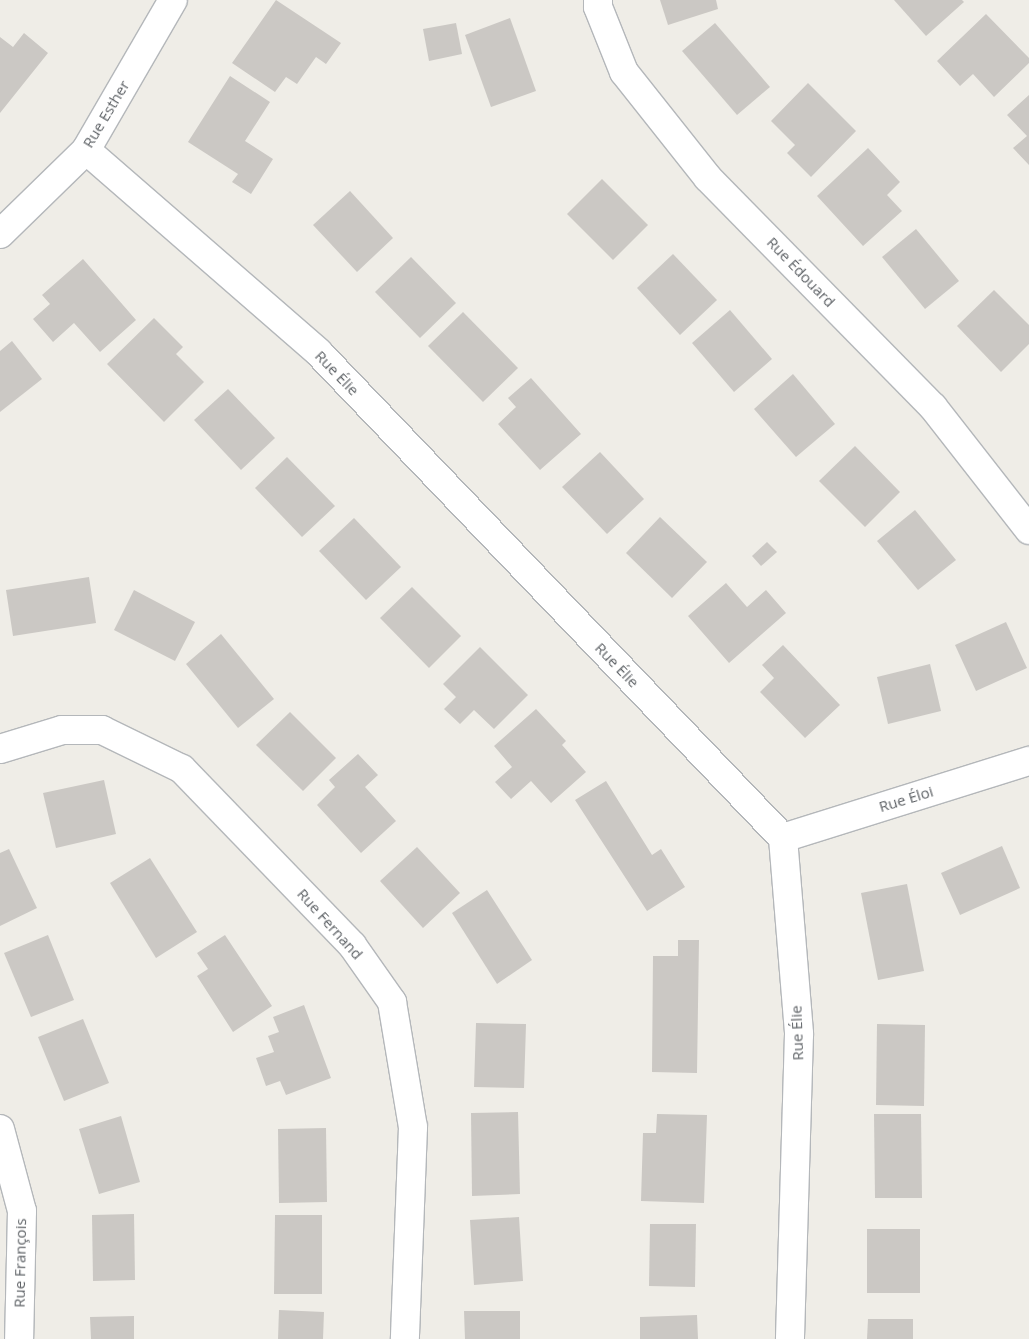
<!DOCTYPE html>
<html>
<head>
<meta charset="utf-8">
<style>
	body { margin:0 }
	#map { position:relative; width:1029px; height:1339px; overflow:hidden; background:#efede7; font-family:"Open Sans",sans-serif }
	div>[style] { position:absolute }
	.building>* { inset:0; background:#cbc8c4 }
	.roads { filter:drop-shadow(1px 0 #b4b7ba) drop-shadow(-1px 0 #b4b7ba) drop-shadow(0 1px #b4b7ba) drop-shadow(0 -1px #b4b7ba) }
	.minor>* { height:28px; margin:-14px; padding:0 14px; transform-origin:14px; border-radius:14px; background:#fff }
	span { translate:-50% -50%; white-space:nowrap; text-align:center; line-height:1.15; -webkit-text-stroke:4px #fff; paint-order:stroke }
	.street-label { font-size:15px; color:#5e6266 }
</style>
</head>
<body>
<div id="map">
	<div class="building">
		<div style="clip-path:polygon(276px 0,341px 43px,326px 64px,316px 57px,297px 84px,286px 77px,275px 92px,232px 63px)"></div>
		<div style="clip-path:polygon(660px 0,716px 0,718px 9px,668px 25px)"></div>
		<div style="clip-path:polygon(894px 0,962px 0,964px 2px,926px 36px)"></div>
		<div style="clip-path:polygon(986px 14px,1029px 58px,1029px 63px,994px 97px,973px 74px,960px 86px,937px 61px)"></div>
		<div style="clip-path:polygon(510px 18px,536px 91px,491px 107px,465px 35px)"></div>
		<div style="clip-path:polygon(456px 23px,462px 54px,429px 61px,423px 29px)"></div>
		<div style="clip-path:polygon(715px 23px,770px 87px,737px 115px,682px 51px)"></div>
		<div style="clip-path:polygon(24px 33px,48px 53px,0 113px,0 37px,13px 47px)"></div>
		<div style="clip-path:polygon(230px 76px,270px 102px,245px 141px,273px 159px,251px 194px,232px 182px,238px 174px,188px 142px)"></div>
		<div style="clip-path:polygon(808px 83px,856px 131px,811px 177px,787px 153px,795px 145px,771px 121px)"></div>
		<div style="clip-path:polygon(1029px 95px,1029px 165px,1013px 148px,1027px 136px,1007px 115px)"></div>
		<div style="clip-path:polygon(868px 148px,900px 182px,887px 195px,902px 211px,863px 246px,817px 196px)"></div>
		<div style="clip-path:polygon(602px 179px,648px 225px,613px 260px,567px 214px)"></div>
		<div style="clip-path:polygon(350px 191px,393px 238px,357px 272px,313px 225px)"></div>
		<div style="clip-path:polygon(916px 229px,959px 281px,925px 309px,882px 257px)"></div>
		<div style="clip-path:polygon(673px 254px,717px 300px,680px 335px,637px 288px)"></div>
		<div style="clip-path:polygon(411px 257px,456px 303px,420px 338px,375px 292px)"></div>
		<div style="clip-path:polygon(83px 259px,136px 320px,100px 352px,74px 323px,53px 342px,33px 319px,50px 304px,42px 295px)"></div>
		<div style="clip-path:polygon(994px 290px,1029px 325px,1029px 344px,1001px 372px,957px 326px)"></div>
		<div style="clip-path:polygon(730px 310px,772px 359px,734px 392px,692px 343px)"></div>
		<div style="clip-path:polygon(463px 312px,518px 368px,483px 402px,428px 346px)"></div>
		<div style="clip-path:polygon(154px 318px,183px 347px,176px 354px,204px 382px,164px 422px,107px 364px)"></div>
		<div style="clip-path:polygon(12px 341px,42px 379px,0 412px,0 351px)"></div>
		<div style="clip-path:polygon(793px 374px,835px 424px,796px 457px,754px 409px)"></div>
		<div style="clip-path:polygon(531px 378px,581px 434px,540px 470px,498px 424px,516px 407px,508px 398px)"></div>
		<div style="clip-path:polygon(228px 389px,275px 438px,241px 470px,194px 420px)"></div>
		<div style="clip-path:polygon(855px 446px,900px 492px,865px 527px,819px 481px)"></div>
		<div style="clip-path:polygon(600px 452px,644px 499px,607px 534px,562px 487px)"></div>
		<div style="clip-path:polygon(287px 457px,335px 506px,302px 537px,255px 488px)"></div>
		<div style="clip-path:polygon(915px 510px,956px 560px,918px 590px,877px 541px)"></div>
		<div style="clip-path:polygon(660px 517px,707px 562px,672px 598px,626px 553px)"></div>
		<div style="clip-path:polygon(354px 518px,401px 567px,366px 600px,319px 551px)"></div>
		<div style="clip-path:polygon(767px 542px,777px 552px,761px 566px,752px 556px)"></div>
		<div style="clip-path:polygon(89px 577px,96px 623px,13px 636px,6px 590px)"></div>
		<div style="clip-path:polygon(726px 583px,747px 607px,766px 590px,786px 613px,729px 663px,688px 616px)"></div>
		<div style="clip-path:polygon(412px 587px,461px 636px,429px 668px,380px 618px)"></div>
		<div style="clip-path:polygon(134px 590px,195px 622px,175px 661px,114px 630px)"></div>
		<div style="clip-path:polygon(1006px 622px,1027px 668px,976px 691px,955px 645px)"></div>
		<div style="clip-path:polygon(221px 634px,274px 699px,238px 728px,186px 664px)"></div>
		<div style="clip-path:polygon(783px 645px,840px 705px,805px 738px,760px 692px,774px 678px,762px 665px)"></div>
		<div style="clip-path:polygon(480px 647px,528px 695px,494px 729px,474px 710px,460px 724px,444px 709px,456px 697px,443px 684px)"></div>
		<div style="clip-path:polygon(930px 664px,941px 711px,888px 724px,877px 677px)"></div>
		<div style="clip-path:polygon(536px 709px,566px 741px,562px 745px,586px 772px,551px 803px,531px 781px,511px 799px,495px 782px,512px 767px,494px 746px)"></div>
		<div style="clip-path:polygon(290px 712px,336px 758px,303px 791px,256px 745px)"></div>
		<div style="clip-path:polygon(358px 754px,378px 775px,365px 787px,396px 821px,361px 853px,317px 805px,335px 787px,329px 780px)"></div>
		<div style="clip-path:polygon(104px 780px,116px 834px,56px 848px,43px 793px)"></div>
		<div style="clip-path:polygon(606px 781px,652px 855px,661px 849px,685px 887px,647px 911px,575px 800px)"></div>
		<div style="clip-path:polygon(1002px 846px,1020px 888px,960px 915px,941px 873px)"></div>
		<div style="clip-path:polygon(417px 847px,460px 893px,423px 928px,380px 881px)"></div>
		<div style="clip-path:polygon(9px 849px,37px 908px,0 926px,0 853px)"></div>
		<div style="clip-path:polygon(150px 858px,197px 932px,156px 958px,110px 883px)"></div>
		<div style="clip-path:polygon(907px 884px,924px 971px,878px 980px,861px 893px)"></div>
		<div style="clip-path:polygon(487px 890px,532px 960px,497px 984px,452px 913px)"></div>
		<div style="clip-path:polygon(48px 935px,74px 1000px,31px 1017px,4px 953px)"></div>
		<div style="clip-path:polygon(225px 935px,272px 1006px,233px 1032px,197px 976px,208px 969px,197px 953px)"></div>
		<div style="clip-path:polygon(678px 940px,699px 940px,697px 1073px,652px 1072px,653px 956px,678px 956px)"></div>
		<div style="clip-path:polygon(304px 1005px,331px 1078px,286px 1095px,280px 1081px,266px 1086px,256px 1058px,274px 1052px,268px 1036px,279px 1032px,273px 1017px)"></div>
		<div style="clip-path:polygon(83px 1019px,109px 1083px,64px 1101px,38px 1037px)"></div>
		<div style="clip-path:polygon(476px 1023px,526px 1024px,524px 1088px,474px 1087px)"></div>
		<div style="clip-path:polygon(877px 1024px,925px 1025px,924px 1106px,876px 1105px)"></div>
		<div style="clip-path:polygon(518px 1112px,520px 1194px,472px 1196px,471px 1113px)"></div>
		<div style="clip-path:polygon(657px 1114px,707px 1115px,704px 1203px,641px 1201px,643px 1133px,656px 1133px)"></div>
		<div style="clip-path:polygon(874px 1114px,921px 1114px,922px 1198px,875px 1198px)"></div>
		<div style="clip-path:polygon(121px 1116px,140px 1182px,99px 1194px,79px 1129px)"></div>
		<div style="clip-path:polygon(326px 1128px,327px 1202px,279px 1203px,278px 1129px)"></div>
		<div style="clip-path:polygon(134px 1214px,135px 1280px,93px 1281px,92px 1215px)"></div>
		<div style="clip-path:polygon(275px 1215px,322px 1215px,322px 1294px,274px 1294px)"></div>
		<div style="clip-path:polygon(519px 1217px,523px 1281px,474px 1285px,470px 1220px)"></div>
		<div style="clip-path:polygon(650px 1224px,696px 1224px,695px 1287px,649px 1286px)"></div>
		<div style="clip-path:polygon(867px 1229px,920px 1229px,920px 1293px,867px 1293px)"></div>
		<div style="clip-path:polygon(279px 1310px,324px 1312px,323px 1339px,278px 1339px)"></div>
		<div style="clip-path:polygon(464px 1311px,520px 1311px,520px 1339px,465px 1339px)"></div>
		<div style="clip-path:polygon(697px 1315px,698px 1339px,640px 1339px,640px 1317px)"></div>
		<div style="clip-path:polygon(134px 1316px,134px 1339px,91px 1339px,90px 1317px)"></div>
		<div style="clip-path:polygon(868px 1319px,913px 1319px,913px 1339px,867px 1339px)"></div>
	</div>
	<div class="roads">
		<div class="minor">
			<div style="left:598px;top:0;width:7px;rotate:90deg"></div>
			<div style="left:598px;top:7px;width:70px;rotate:68.2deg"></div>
			<div style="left:624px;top:72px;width:135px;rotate:51.6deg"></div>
			<div style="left:708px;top:178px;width:321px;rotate:45.5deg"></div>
			<div style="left:933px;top:407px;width:156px;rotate:52deg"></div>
			<div style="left:86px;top:150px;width:308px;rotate:41deg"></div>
			<div style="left:318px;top:352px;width:673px;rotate:46.27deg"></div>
			<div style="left:783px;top:838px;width:197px;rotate:85.3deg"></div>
			<div style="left:799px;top:1034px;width:305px;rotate:91.7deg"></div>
			<div style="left:0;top:234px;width:120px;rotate:-44.3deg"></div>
			<div style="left:86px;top:150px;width:173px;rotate:-59.9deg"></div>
			<div style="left:0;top:749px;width:65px;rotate:-17deg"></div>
			<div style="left:62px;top:730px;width:40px"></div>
			<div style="left:102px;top:730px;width:89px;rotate:26deg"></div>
			<div style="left:182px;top:769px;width:245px;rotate:46deg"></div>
			<div style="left:352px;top:945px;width:70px;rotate:54.9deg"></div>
			<div style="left:392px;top:1002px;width:127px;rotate:80.5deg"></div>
			<div style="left:413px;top:1127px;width:212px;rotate:92.2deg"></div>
			<div style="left:783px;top:838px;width:258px;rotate:-17.4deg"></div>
			<div style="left:0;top:1129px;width:85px;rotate:75deg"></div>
			<div style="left:22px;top:1211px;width:128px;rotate:91.3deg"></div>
		</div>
	</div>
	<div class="street-label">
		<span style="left:106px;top:114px;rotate:-59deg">Rue Esther</span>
		<span style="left:801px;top:272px;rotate:46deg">Rue Édouard</span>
		<span style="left:337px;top:373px;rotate:46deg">Rue Élie</span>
		<span style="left:617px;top:665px;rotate:46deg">Rue Élie</span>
		<span style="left:906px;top:799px;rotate:-17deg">Rue Éloi</span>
		<span style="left:330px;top:924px;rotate:48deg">Rue Fernand</span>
		<span style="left:797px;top:1033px;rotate:-92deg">Rue Élie</span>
		<span style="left:20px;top:1263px;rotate:-89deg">Rue François</span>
	</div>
</div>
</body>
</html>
